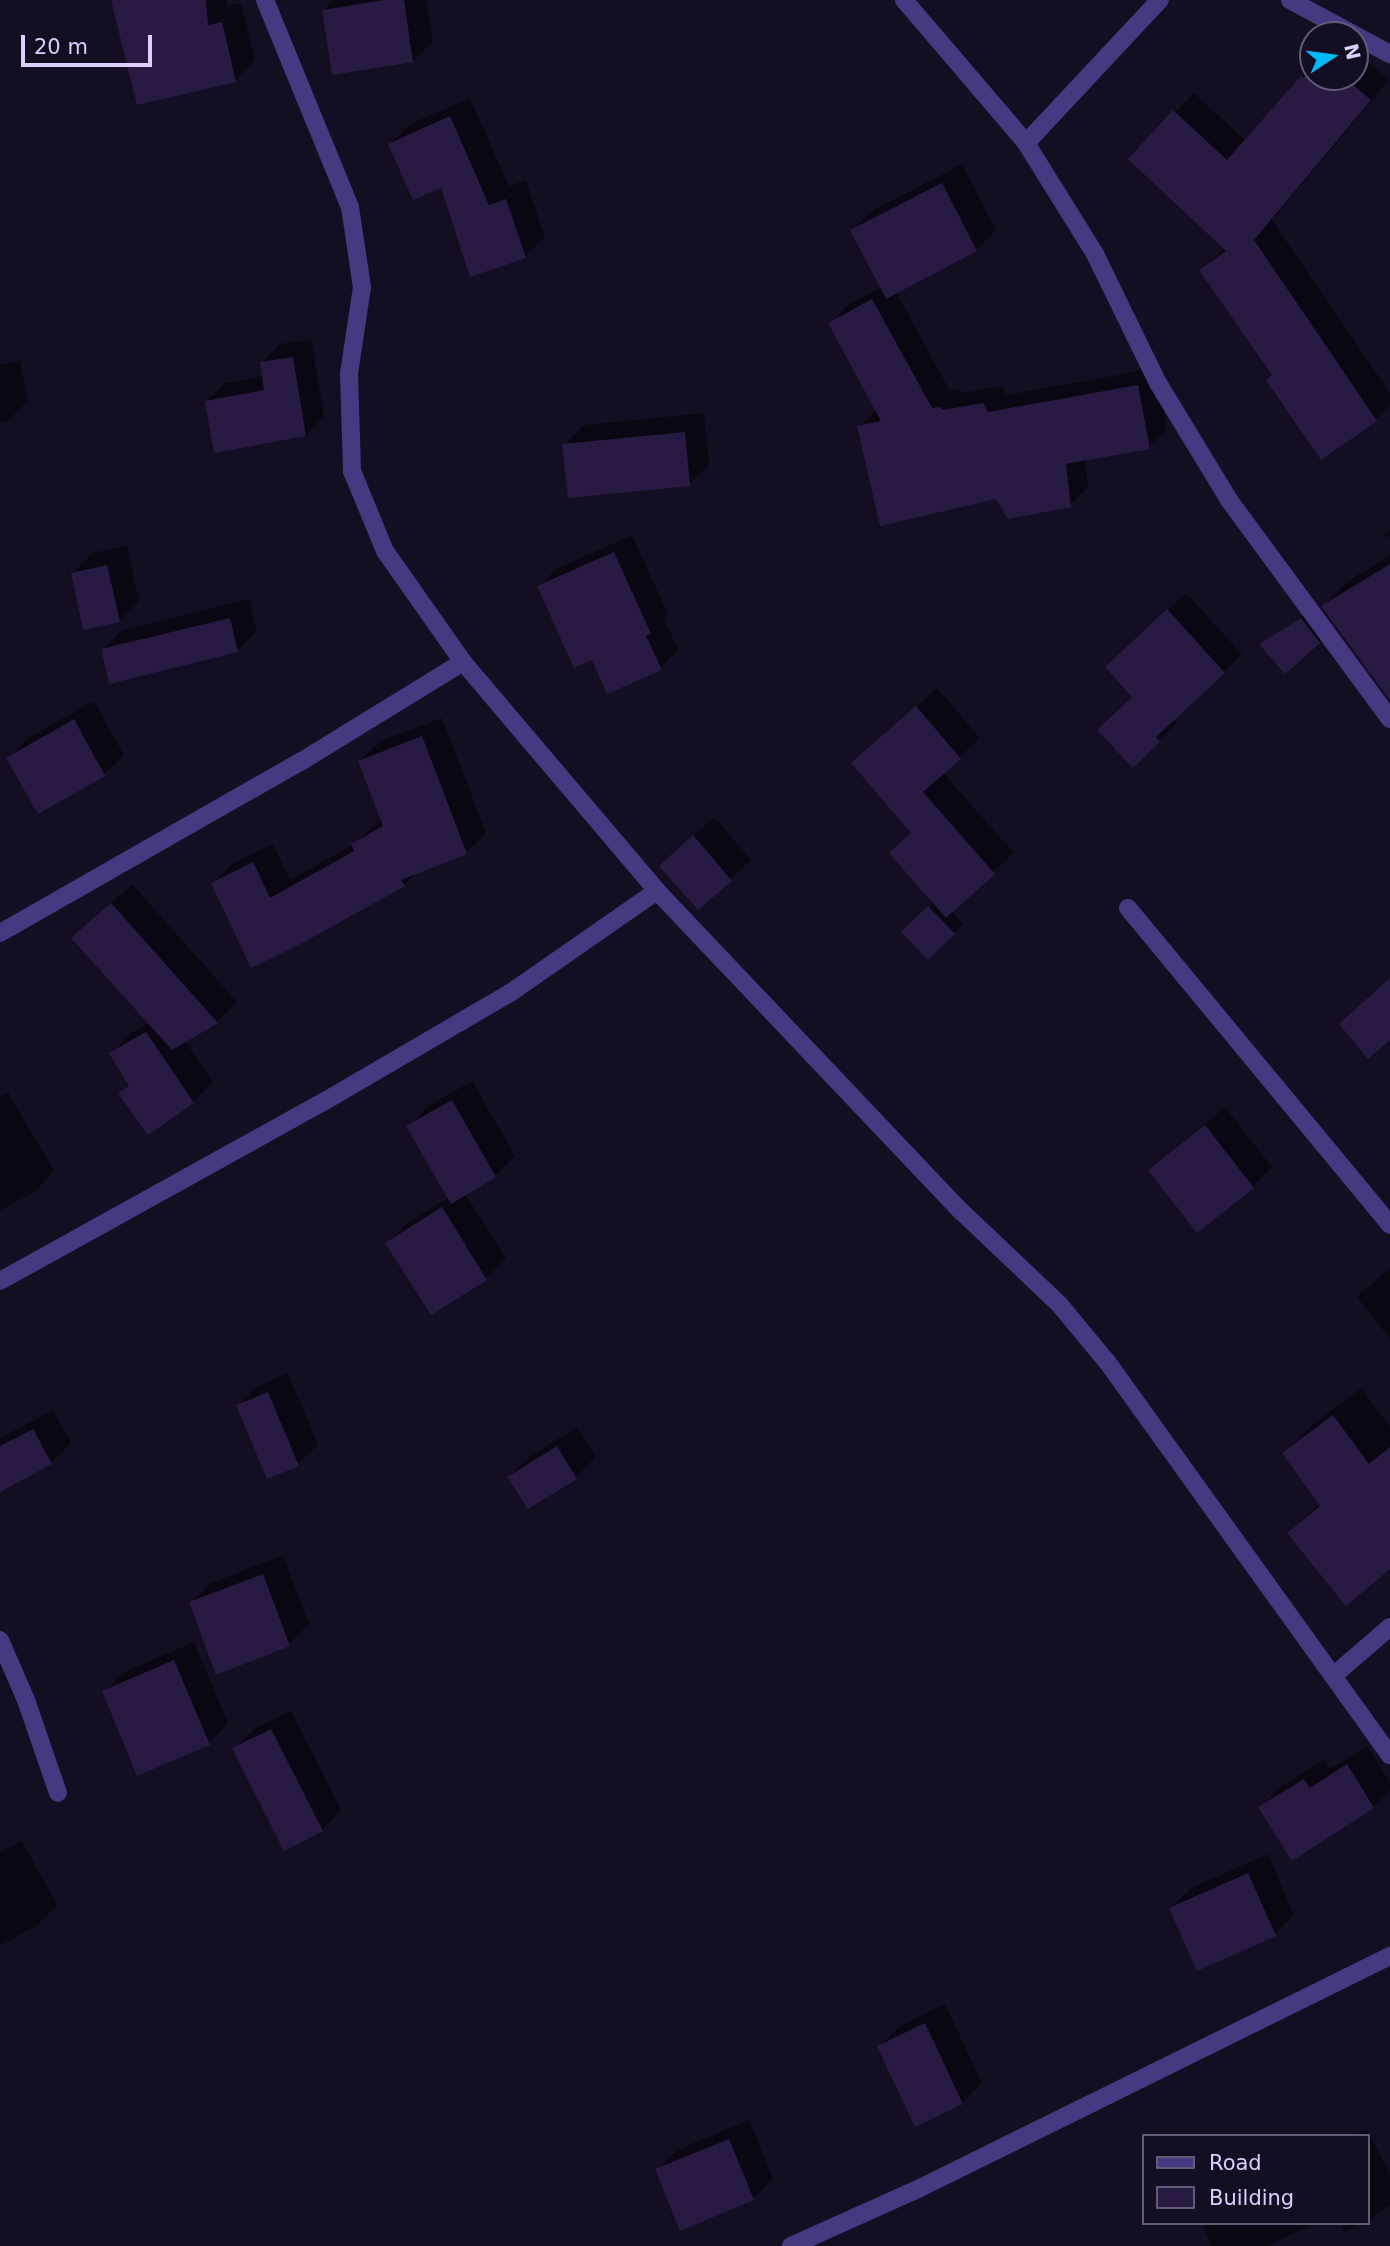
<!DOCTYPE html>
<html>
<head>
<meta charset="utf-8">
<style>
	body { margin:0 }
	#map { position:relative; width:1390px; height:2246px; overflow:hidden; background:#140e22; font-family:"DejaVu Sans",sans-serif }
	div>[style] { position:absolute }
	.shadow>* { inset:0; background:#0007 }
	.building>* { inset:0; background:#291a43 }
	.minor>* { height:18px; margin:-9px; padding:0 9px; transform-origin:9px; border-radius:9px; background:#473981 }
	span { translate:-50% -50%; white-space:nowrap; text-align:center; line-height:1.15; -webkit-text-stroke:5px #140e22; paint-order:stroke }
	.legend { position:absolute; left:1142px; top:2134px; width:228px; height:91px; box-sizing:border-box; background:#140e22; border:2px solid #645b7a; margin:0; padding:9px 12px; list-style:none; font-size:21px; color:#dccfff }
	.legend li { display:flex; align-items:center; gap:14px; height:35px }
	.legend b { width:35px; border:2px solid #645b7a }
	.north { position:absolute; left:1299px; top:21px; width:70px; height:70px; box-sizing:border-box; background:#140e22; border:2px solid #645b7a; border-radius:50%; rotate:77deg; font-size:19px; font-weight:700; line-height:28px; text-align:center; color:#dccfff }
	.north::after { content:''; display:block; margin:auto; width:24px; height:32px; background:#02b8f7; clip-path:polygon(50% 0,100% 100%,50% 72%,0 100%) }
	.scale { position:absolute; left:21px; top:35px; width:131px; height:32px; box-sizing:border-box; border:4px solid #dccfff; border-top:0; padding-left:9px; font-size:21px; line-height:24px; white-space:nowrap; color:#dccfff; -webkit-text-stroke:5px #140e22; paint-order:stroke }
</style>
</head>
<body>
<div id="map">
	<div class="shadow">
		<div style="clip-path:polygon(113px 0,227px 0,228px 6px,241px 3px,255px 60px,235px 80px)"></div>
		<div style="clip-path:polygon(334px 0,426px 0,433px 41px,413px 61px,324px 10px)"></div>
		<div style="clip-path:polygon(1355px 51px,1389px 80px,1272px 220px,1390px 393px,1390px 405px,1376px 420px,1273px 374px,1201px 270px,1225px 248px,1175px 112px,1194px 93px,1246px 141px,1313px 64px,1313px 77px,1355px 77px)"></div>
		<div style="clip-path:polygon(470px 98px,509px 186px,526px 180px,545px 237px,525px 257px,390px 144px,410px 124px)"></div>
		<div style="clip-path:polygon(962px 164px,996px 230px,976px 250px,896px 292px,950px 391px,959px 389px,961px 393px,1002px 386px,1006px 395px,1156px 368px,1167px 429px,1149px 447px,1085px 458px,1088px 487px,1070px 505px,997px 497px,859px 427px,877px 409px,830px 323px,848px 305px,882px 287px,852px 231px,872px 211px)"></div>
		<div style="clip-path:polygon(311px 339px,324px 416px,306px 435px,206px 402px,225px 383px,264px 376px,262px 363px,280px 344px)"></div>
		<div style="clip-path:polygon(20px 361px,28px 401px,8px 421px,0 423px,0 365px)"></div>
		<div style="clip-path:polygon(704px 413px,709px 465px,689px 485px,564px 445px,584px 425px)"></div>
		<div style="clip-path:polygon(1390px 529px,1390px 537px,1383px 536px)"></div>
		<div style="clip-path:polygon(632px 535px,668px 614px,664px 618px,678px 650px,661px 668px,593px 658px,539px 587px,556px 569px)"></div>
		<div style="clip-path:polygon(127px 546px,139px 601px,119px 621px,73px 573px,93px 553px)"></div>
		<div style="clip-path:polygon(1390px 555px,1390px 697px,1323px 606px,1348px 581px)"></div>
		<div style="clip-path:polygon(1186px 593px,1242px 654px,1173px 719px,1177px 723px,1133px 765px,1134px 696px,1125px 650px)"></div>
		<div style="clip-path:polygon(249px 599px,257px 631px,237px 651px,103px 650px,122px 630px)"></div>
		<div style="clip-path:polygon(1312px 609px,1328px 632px,1319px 642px,1270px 639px)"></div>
		<div style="clip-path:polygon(937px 688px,980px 738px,943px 773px,1014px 853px,951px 911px,963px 924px,928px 958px,904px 932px,934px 902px,912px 832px,853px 763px)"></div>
		<div style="clip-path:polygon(94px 701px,124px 755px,104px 775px,9px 758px,28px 738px)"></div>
		<div style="clip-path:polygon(442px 718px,486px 833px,466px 853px,417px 872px,404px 885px,294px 946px,213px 883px,233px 863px,273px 844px,290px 880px,354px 844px,382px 819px,360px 761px,380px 741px)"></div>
		<div style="clip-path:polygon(714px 817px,751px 860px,698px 908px,681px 846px)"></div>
		<div style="clip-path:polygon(132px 884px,237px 1002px,217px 1022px,185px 1041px,213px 1082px,193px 1102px,121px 1093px,130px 1084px,111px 1053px,131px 1033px,150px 1023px,94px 919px)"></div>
		<div style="clip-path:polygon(472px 1081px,515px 1156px,495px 1176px,465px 1193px,506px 1258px,486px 1278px,388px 1243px,407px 1223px,449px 1197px,409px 1126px,428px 1106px)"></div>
		<div style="clip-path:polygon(8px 1092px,54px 1171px,35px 1191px,0 1211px,0 1097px)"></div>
		<div style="clip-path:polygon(1225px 1107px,1272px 1167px,1252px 1187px,1151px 1170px)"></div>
		<div style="clip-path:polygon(1390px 1267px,1390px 1339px,1357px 1297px)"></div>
		<div style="clip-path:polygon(288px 1373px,318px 1445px,298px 1464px,238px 1406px,258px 1386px)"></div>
		<div style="clip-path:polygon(1361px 1388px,1390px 1427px,1390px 1567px,1289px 1533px,1320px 1503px,1284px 1453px,1312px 1425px)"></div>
		<div style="clip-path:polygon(53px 1410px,71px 1443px,51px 1463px,0 1490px,0 1438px)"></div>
		<div style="clip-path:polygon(577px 1427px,596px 1457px,576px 1477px,528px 1507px,509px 1477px,529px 1457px)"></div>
		<div style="clip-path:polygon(283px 1555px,309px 1624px,289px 1644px,191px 1602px,211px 1583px)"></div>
		<div style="clip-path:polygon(194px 1642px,228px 1723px,209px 1743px,104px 1692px,124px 1672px)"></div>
		<div style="clip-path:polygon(291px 1711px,341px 1810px,322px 1830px,234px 1749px,254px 1729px)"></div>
		<div style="clip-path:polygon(1367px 1746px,1390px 1782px,1390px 1790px,1373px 1807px,1261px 1807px,1280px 1787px,1324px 1760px,1330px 1769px)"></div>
		<div style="clip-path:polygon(22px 1841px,57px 1905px,37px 1925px,0 1946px,0 1853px)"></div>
		<div style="clip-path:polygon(1268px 1854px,1294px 1915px,1275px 1934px,1171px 1908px,1191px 1888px)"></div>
		<div style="clip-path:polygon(945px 2004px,982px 2083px,962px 2103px,879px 2046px,899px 2027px)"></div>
		<div style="clip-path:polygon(749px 2120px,773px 2179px,753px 2198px,657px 2170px,677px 2150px)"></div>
		<div style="clip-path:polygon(1367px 2129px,1390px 2174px,1390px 2205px,1367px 2221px,1367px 2136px,1353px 2136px)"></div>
		<div style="clip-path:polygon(1205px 2223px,1316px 2223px,1267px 2246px,1212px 2246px,1203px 2226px)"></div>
		<div style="clip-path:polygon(1341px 2223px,1363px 2223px,1345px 2232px)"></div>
	</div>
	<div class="building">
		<div style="clip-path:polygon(111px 0,206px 0,208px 25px,222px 22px,236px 82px,137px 105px)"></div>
		<div style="clip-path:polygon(384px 0,404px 0,413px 62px,332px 75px,322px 10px)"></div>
		<div style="clip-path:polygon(1300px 77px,1344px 77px,1371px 100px,1254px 240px,1377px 421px,1321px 460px,1266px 380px,1272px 375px,1199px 270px,1226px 251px,1128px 159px,1173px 110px,1227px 160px)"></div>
		<div style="clip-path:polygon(450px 116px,489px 205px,506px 199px,526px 258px,470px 277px,441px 188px,413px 200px,388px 144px)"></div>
		<div style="clip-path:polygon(942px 183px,977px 251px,886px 299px,850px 230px)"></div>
		<div style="clip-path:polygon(872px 299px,932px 408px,940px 407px,943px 410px,983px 403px,988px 412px,1138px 385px,1150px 449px,1066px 464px,1071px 507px,1008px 519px,996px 499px,880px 526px,857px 426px,881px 421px,828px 323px)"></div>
		<div style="clip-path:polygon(293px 357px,306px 436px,214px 453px,205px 401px,264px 390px,260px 362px)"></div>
		<div style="clip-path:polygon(685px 432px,690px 486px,568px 498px,562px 444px)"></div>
		<div style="clip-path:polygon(614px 552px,651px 634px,646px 636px,662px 670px,607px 694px,592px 660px,574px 668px,537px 586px)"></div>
		<div style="clip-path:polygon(1390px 564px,1390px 700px,1321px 606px)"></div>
		<div style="clip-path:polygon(107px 565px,120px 622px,83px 630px,71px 573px)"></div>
		<div style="clip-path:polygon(1167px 609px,1225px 673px,1156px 737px,1160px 742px,1133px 768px,1097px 730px,1132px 697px,1105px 667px)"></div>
		<div style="clip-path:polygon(230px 618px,238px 652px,109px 684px,101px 649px)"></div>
		<div style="clip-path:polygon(1301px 618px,1320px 643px,1285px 674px,1259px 644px)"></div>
		<div style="clip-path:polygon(916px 706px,961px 759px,923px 792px,995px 874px,946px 918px,889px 853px,911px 833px,851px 763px)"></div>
		<div style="clip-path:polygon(74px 719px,105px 776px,38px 814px,6px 758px)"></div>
		<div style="clip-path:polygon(422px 736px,467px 854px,401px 880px,405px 886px,295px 947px,251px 968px,211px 883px,253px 862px,270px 898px,354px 851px,351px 844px,383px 826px,358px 761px)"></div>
		<div style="clip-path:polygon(693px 835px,732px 881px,698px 910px,659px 866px)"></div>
		<div style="clip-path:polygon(111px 903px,218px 1023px,172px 1050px,71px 938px)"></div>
		<div style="clip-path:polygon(928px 906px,955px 934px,928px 960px,901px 932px)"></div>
		<div style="clip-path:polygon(1390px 978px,1390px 1040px,1368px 1059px,1339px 1024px)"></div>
		<div style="clip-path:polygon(146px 1032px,194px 1103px,148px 1135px,118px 1093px,129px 1086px,109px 1053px)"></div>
		<div style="clip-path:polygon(452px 1100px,496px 1177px,451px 1204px,406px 1126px)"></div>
		<div style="clip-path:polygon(1205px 1125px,1254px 1188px,1197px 1233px,1148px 1170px)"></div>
		<div style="clip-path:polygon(442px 1207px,487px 1280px,431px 1315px,385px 1243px)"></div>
		<div style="clip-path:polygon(268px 1392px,299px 1466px,267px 1479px,236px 1405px)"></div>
		<div style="clip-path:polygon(1333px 1415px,1369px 1464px,1390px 1447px,1390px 1569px,1346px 1606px,1287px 1533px,1320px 1506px,1282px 1453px)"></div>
		<div style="clip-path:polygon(33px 1429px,52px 1464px,0 1492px,0 1446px)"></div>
		<div style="clip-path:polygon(557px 1446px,577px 1479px,528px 1509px,507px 1477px)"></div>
		<div style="clip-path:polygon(263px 1574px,290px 1646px,216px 1675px,189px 1602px)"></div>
		<div style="clip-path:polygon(174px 1660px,210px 1745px,137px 1776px,102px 1691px)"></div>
		<div style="clip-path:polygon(271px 1729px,323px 1831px,284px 1851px,232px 1748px)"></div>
		<div style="clip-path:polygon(1347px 1764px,1374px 1808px,1292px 1861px,1258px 1807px,1304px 1779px,1310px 1788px)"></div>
		<div style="clip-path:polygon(1248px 1873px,1276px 1936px,1197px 1971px,1169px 1908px)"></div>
		<div style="clip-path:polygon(925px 2023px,963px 2104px,915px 2127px,877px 2046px)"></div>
		<div style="clip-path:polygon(729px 2139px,754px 2200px,680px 2231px,655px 2169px)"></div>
	</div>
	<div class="minor">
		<div style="left:265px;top:0;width:224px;rotate:67.7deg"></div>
		<div style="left:350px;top:207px;width:81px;rotate:81.5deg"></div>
		<div style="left:362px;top:287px;width:88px;rotate:98.5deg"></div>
		<div style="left:349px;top:374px;width:97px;rotate:88.2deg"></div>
		<div style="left:352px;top:471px;width:87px;rotate:67.6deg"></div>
		<div style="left:385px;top:551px;width:136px;rotate:54.9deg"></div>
		<div style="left:463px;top:662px;width:300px;rotate:49.7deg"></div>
		<div style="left:657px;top:891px;width:443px;rotate:46.5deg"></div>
		<div style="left:962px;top:1212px;width:134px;rotate:43.5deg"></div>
		<div style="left:1059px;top:1304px;width:77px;rotate:50.3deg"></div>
		<div style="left:1108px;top:1363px;width:483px;rotate:54.3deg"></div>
		<div style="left:904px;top:0;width:188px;rotate:49.5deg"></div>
		<div style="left:1026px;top:143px;width:131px;rotate:58.1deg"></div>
		<div style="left:1095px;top:254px;width:144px;rotate:64deg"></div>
		<div style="left:1158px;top:383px;width:137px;rotate:58.7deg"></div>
		<div style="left:1229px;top:500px;width:272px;rotate:53.7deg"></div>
		<div style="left:1290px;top:0;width:114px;rotate:28.4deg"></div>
		<div style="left:1026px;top:143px;width:196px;rotate:-46.9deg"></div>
		<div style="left:1128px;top:908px;width:411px;rotate:50.4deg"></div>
		<div style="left:0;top:933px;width:348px;rotate:-29.7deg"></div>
		<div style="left:302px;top:761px;width:189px;rotate:-31.6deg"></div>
		<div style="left:0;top:1281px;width:372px;rotate:-29deg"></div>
		<div style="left:325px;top:1101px;width:214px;rotate:-30.3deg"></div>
		<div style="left:510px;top:993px;width:179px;rotate:-34.8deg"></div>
		<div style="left:0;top:1640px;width:65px;rotate:66.6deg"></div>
		<div style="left:26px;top:1700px;width:98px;rotate:71deg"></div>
		<div style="left:1333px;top:1676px;width:75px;rotate:-40.7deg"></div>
		<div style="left:791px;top:2246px;width:141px;rotate:-24.2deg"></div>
		<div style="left:920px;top:2188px;width:524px;rotate:-26.27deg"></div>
	</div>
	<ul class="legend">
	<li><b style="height:9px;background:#473981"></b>Road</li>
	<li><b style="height:19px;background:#291a43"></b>Building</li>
	</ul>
	<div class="north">N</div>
	<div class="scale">20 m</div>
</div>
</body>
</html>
